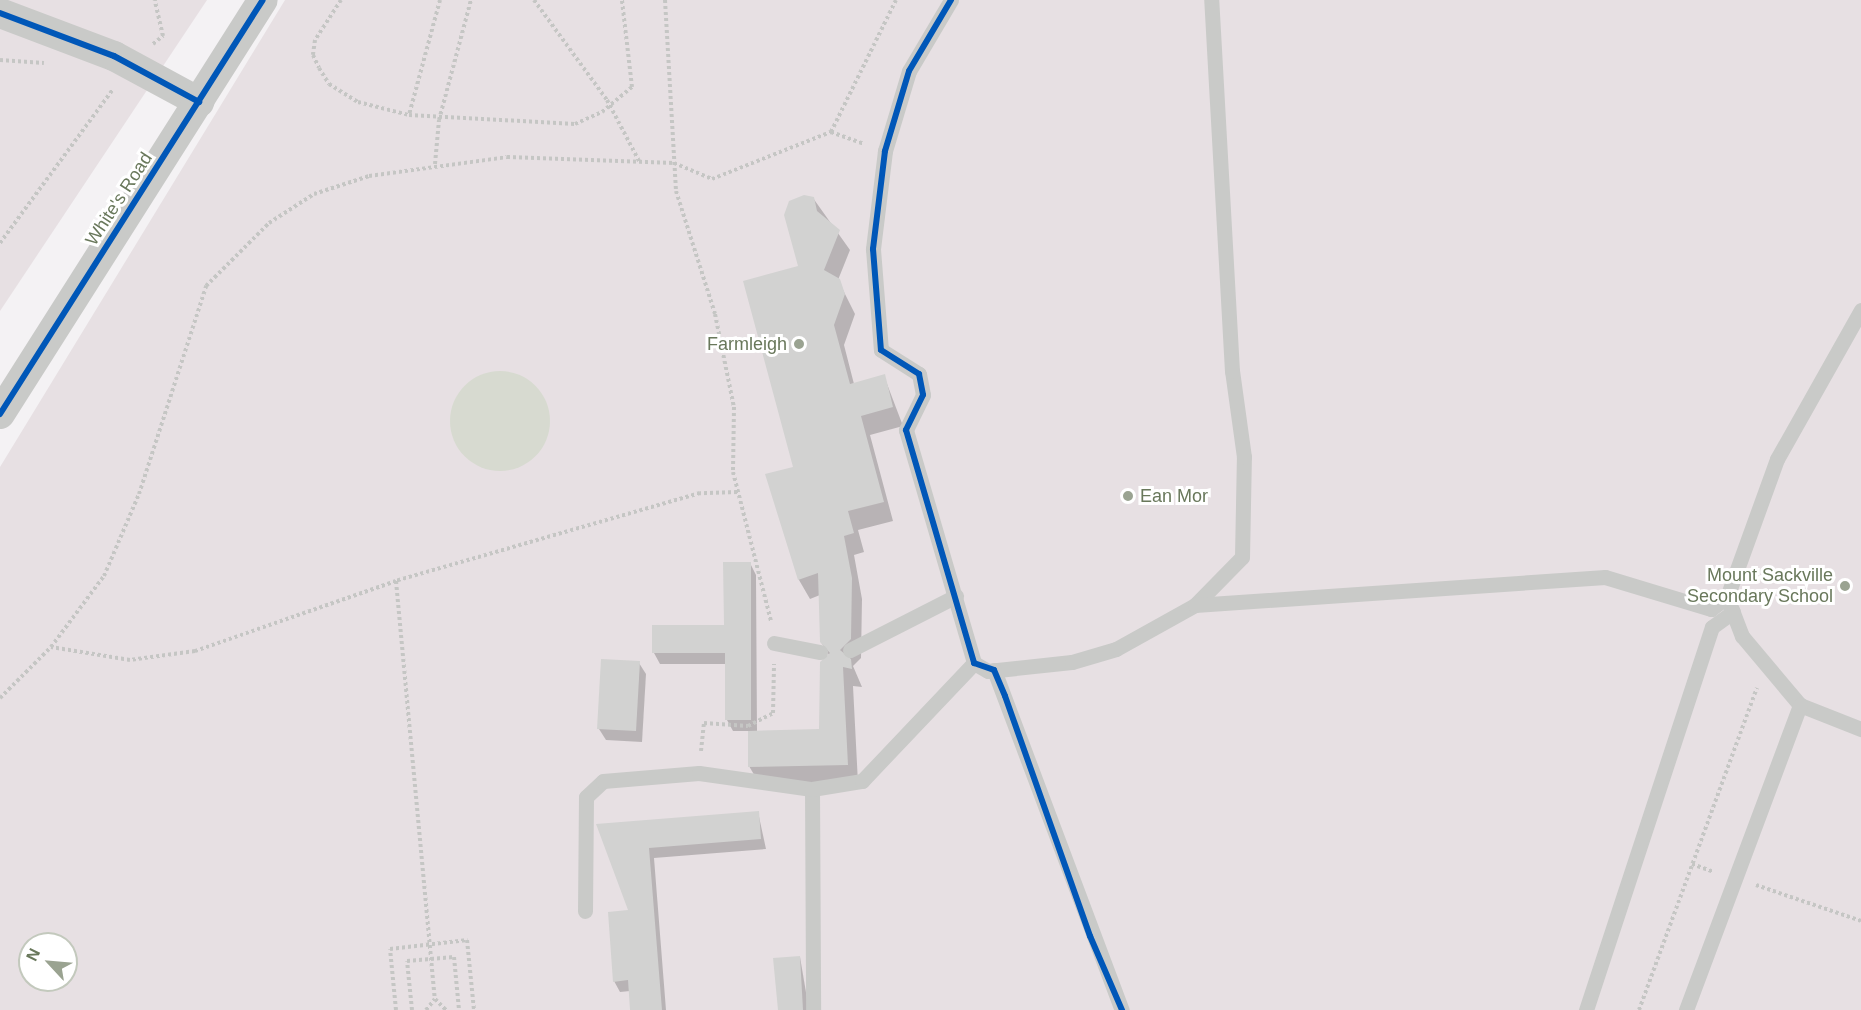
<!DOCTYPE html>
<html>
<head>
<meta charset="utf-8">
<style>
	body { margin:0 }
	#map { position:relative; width:1861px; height:1010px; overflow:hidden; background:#f4f2f4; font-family:Helvetica,sans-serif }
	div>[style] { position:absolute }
	.green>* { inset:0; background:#e7e0e3 }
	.water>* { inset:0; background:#d7dad0 }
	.round { border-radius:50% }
	.shadow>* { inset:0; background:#0003 }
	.building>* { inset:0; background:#d2d2d1 }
	.path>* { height:4px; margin-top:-2px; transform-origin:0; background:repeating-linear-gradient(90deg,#c5c6c4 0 3px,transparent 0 6px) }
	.lane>* { height:15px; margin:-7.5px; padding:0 7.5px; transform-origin:7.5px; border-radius:7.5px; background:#c9cac8 }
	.street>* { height:30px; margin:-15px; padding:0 15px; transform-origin:15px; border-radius:15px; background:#c9cac8 }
	.cycleway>* { height:6px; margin:-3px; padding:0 3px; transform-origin:3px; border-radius:3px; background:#0057b8 }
	.dots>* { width:16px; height:16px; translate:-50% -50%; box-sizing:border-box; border:3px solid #fff; border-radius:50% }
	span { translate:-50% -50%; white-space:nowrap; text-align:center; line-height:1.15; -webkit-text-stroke:6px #fff; paint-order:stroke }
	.street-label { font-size:18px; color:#69785b }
	.poi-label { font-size:18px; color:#69785b }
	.right { translate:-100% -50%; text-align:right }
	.left { translate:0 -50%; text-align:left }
	.north { position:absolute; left:18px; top:932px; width:60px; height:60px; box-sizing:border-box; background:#fff; border:2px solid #c3c9bd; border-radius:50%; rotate:296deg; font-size:16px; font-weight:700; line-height:24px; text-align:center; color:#69785b }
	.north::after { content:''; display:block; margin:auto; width:21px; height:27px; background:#9aa391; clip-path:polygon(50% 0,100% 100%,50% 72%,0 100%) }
</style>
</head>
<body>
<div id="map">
	<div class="green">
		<div style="clip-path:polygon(0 0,207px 0,0 311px)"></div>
		<div style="clip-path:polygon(evenodd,285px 0,1861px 0,1861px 1010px,0 1010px,0 467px,285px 0,30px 944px,66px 944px,66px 980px,30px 980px,30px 944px)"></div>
	</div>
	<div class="water">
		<div class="round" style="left:450px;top:371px;width:100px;height:100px"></div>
	</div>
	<div class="shadow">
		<div style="clip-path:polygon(813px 198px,850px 250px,838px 280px,855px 314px,844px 345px,854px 384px,884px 376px,903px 426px,870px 435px,893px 521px,858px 530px,864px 552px,854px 555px,862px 599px,861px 658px,853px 666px,862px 687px,853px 686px,858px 783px,760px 785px,749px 766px,750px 731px,733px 731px,727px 720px,727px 664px,660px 664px,654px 653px,725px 626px,750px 563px,756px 575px,757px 732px,821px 731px,829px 655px,821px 642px,820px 595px,810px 599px,799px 580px,767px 475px,795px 468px,799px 267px)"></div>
		<div style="clip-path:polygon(639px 663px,646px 674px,642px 742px,606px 740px,599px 729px)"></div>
		<div style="clip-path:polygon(758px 812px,766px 849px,654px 858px,666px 1010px,632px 1010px,630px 991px,620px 992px,614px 981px,630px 912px,598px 825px)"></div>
		<div style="clip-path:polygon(800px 957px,809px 1010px,779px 1010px)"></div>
	</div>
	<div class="building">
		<div style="clip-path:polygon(804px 195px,814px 197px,817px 211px,840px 230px,824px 270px,840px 279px,845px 294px,834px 325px,850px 384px,885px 374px,893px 407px,861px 416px,884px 502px,848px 511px,854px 533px,844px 536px,852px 578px,851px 639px,840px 650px,851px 659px,852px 669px,843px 667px,848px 765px,748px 767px,748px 731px,819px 729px,820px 662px,830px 653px,820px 642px,818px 573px,798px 580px,765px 474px,793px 467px,743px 281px,798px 266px,784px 215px,789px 201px)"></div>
		<div style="clip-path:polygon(723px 562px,751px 562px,751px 720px,725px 720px,725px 653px,652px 653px,652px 625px,724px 625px)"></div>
		<div style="clip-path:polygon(601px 659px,640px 661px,636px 731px,597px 729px)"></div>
		<div style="clip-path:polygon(759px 811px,761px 839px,649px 848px,662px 1010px,630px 1010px,628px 980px,613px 982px,608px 912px,628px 910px,596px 824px)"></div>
		<div style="clip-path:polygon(800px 956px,803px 1010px,778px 1010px,773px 958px)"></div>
	</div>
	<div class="path">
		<div style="left:341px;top:0;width:48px;rotate:123deg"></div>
		<div style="left:315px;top:40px;width:15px;rotate:98deg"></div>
		<div style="left:313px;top:55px;width:14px;rotate:65deg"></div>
		<div style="left:319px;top:68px;width:19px;rotate:58deg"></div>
		<div style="left:329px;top:84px;width:34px;rotate:32deg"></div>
		<div style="left:358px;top:102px;width:53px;rotate:14.3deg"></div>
		<div style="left:440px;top:0;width:119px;rotate:105.1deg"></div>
		<div style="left:409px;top:115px;width:166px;rotate:3.1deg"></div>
		<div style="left:575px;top:124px;width:30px;rotate:-24deg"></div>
		<div style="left:602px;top:112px;width:39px;rotate:-40deg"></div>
		<div style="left:632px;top:87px;width:88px;rotate:-96.6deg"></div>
		<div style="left:534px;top:0;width:124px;rotate:53.9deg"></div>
		<div style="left:607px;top:100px;width:69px;rotate:62.3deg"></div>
		<div style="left:665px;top:0;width:191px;rotate:86.7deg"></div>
		<div style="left:676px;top:191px;width:129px;rotate:72.4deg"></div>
		<div style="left:715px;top:314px;width:95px;rotate:78.5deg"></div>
		<div style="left:734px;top:407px;width:65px;rotate:90.9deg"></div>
		<div style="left:733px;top:472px;width:154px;rotate:75.7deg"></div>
		<div style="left:153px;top:44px;width:13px;rotate:-39deg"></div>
		<div style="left:163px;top:36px;width:37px;rotate:-103deg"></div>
		<div style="left:0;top:60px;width:44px;rotate:3.9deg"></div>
		<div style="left:831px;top:132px;width:147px;rotate:-63.8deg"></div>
		<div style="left:435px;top:164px;width:44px;rotate:-84.8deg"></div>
		<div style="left:439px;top:120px;width:124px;rotate:-75.1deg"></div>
		<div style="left:0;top:243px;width:191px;rotate:-53.7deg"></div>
		<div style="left:737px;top:492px;width:37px;rotate:178deg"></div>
		<div style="left:700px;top:493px;width:316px;rotate:163.9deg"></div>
		<div style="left:396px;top:581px;width:213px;rotate:160.8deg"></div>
		<div style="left:195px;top:651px;width:66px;rotate:172.1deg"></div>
		<div style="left:130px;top:660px;width:80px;rotate:-170.7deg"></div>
		<div style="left:51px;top:647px;width:89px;rotate:-53.3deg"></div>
		<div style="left:104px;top:576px;width:89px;rotate:-66.9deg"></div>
		<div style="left:139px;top:494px;width:219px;rotate:-72.1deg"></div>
		<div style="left:206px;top:286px;width:89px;rotate:-45deg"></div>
		<div style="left:269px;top:223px;width:54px;rotate:-32.8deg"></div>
		<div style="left:314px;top:194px;width:58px;rotate:-18.1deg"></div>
		<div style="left:369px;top:176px;width:139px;rotate:-7.8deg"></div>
		<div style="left:507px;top:157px;width:167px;rotate:2.1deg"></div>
		<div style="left:674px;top:163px;width:41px;rotate:22.8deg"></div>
		<div style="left:712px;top:179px;width:128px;rotate:-21.6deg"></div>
		<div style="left:831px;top:132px;width:35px;rotate:20deg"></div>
		<div style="left:396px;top:581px;width:420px;rotate:84.7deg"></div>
		<div style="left:0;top:698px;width:72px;rotate:-45deg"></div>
		<div style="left:701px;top:751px;width:28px;rotate:-84deg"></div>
		<div style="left:704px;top:723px;width:44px;rotate:3.9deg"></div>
		<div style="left:748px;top:726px;width:28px;rotate:-27deg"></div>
		<div style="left:773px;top:713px;width:49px;rotate:-88.8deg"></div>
		<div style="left:1692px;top:864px;width:23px;rotate:20deg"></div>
		<div style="left:1756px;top:885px;width:111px;rotate:18.9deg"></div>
		<div style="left:396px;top:1010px;width:61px;rotate:-95.6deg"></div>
		<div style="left:390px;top:949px;width:78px;rotate:-6.7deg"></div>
		<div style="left:467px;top:940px;width:70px;rotate:84.3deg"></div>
		<div style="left:412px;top:1010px;width:49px;rotate:-95.8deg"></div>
		<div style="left:407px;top:961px;width:47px;rotate:-4.9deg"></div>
		<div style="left:454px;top:957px;width:53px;rotate:84.6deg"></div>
		<div style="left:426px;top:1010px;width:14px;rotate:-51deg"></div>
		<div style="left:435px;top:999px;width:16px;rotate:45deg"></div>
		<div style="left:1639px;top:1010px;width:343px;rotate:-69.9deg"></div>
	</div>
	<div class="lane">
		<div style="left:951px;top:0;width:82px;rotate:120.6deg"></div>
		<div style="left:909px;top:71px;width:84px;rotate:106.7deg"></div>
		<div style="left:885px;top:151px;width:99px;rotate:97deg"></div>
		<div style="left:873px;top:249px;width:101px;rotate:85.5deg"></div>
		<div style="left:881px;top:350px;width:45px;rotate:32.3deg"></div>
		<div style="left:919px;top:374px;width:21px;rotate:79deg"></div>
		<div style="left:923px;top:395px;width:39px;rotate:116deg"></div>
		<div style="left:906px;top:430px;width:243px;rotate:73.7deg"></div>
		<div style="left:974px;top:663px;width:16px;rotate:30deg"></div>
		<div style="left:988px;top:671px;width:84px;rotate:-6.1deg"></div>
		<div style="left:1072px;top:662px;width:46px;rotate:-16.5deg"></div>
		<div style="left:1116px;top:649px;width:90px;rotate:-29.1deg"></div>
		<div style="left:1195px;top:605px;width:67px;rotate:-45.6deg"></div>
		<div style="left:1242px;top:557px;width:100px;rotate:-88.9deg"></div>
		<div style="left:1244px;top:457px;width:87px;rotate:-97.9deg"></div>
		<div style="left:1232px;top:371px;width:372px;rotate:-93.2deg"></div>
		<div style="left:1861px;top:310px;width:171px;rotate:119.4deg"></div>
		<div style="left:1777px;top:459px;width:147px;rotate:109.9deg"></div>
		<div style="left:1727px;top:597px;width:42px;rotate:69deg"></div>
		<div style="left:1742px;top:636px;width:90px;rotate:50deg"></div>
		<div style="left:1800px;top:705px;width:66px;rotate:21.5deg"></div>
		<div style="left:1195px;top:605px;width:411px;rotate:-3.9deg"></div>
		<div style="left:1605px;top:577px;width:111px;rotate:16.8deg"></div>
		<div style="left:1711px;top:609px;width:20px;rotate:-37deg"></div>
		<div style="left:774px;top:643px;width:47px;rotate:11.1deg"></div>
		<div style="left:850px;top:650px;width:119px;rotate:-27deg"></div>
		<div style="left:994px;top:670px;width:363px;rotate:69.4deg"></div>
		<div style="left:812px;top:789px;width:221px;rotate:89.7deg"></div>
		<div style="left:585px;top:911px;width:114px;rotate:-89.5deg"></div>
		<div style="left:586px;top:797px;width:23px;rotate:-43deg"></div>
		<div style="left:603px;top:781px;width:96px;rotate:-4.8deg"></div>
		<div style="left:699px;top:773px;width:114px;rotate:8.1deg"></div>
		<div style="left:812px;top:789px;width:51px;rotate:-9.1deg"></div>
		<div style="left:862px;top:781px;width:163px;rotate:-46.5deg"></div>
		<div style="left:1586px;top:1010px;width:403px;rotate:-71.8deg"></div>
		<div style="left:1712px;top:627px;width:26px;rotate:-36deg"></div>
		<div style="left:1686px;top:1010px;width:326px;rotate:-69.5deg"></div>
	</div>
	<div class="street">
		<div style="left:0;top:13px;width:122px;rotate:20.7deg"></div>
		<div style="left:114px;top:56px;width:97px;rotate:28.4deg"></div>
		<div style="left:0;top:414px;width:490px;rotate:-57.6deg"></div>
	</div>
	<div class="cycleway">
		<div style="left:951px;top:0;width:82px;rotate:120.6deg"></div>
		<div style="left:909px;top:71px;width:84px;rotate:106.7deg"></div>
		<div style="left:885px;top:151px;width:99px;rotate:97deg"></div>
		<div style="left:873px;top:249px;width:101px;rotate:85.5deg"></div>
		<div style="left:881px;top:350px;width:45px;rotate:32.3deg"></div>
		<div style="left:919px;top:374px;width:21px;rotate:79deg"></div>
		<div style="left:923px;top:395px;width:39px;rotate:116deg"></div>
		<div style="left:906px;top:430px;width:243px;rotate:73.7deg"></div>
		<div style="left:974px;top:663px;width:21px;rotate:19deg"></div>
		<div style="left:994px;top:670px;width:28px;rotate:67deg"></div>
		<div style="left:1005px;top:696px;width:255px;rotate:70.5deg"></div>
		<div style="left:1090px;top:936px;width:81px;rotate:66.6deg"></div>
		<div style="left:0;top:13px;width:122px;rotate:20.7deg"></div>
		<div style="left:114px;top:56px;width:97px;rotate:28.4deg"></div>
		<div style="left:0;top:414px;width:490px;rotate:-57.6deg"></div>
	</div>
	<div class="dots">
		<div style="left:799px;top:344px;background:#9aa391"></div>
		<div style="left:1128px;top:496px;background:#9aa391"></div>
		<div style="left:1845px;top:586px;background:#9aa391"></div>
	</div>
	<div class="street-label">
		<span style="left:119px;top:199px;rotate:-57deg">White's Road</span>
	</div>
	<div class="poi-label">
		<span class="right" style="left:787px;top:344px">Farmleigh</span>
		<span class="left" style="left:1140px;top:496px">Ean Mor</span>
		<span class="right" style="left:1833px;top:586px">Mount Sackville<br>Secondary School</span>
	</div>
	<div class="north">N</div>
</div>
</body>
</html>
